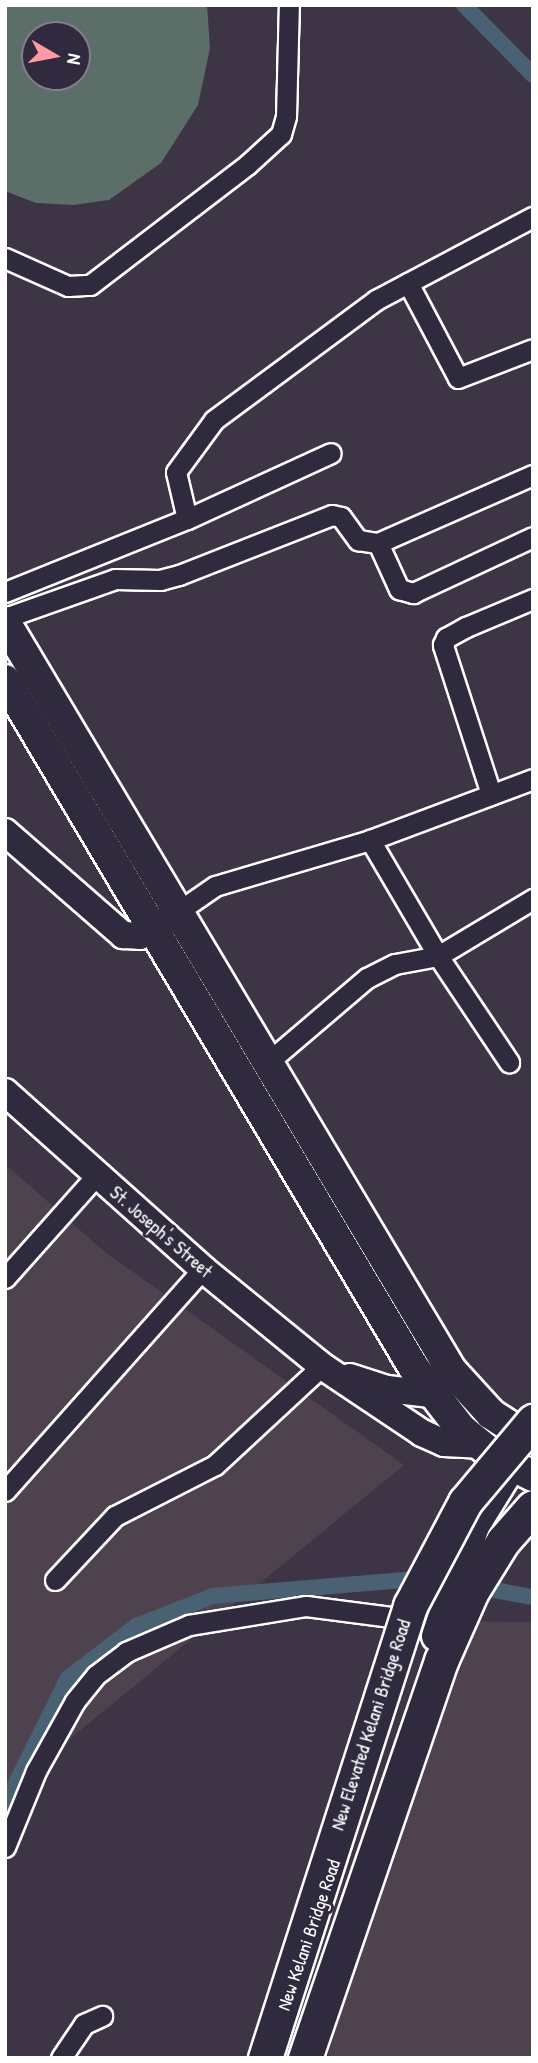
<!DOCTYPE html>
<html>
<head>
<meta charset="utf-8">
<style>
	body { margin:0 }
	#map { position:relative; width:538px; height:2063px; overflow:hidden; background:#3d3545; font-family:"Patrick Hand",sans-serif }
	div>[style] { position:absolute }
	.built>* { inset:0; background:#4e424e }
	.green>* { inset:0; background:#5b6e67 }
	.canal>* { height:16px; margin:-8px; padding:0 8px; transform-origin:8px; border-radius:8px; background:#496172 }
	.roads { filter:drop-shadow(2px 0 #fff) drop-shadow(-2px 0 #fff) drop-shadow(0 2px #fff) drop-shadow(0 -2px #fff) }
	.street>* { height:19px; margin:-9.5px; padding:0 9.5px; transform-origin:9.5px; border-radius:9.5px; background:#2f2a3d }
	.secondary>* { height:26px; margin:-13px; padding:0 13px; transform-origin:13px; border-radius:13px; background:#2f2a3d }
	.primary>* { height:30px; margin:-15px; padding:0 15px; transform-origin:15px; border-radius:15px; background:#2f2a3d }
	.highway>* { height:33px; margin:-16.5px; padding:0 16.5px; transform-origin:16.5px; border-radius:16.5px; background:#2f2a3d }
	.bridges { filter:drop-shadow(2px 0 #fff) drop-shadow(-2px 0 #fff) drop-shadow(0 2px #fff) drop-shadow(0 -2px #fff) }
	.highway-bridge>* { height:33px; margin:-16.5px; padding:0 16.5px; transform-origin:16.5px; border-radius:16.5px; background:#2f2a3d }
	span { translate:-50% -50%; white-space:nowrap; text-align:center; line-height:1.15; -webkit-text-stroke:6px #2f2a3d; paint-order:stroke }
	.street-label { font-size:19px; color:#fff }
	.frame { position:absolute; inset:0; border:7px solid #fff; pointer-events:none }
	.north { position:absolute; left:21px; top:21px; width:70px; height:70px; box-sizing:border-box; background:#2f2a3d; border:2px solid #827f8b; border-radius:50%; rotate:100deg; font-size:19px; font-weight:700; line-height:28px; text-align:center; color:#fff }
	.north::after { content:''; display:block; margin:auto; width:24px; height:32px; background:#ff9aa2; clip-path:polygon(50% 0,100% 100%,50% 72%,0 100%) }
</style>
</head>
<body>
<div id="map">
	<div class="built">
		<div style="clip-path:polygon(5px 1164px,105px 1252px,404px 1465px,5px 1792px)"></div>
		<div style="clip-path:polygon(468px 1621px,533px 1622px,533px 2058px,327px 2058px,418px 1765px)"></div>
	</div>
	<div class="green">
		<div style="clip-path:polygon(evenodd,5px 5px,207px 5px,210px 48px,198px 105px,161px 163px,109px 200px,73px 205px,36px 203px,5px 191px,5px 5px,35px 35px,77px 35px,77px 77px,35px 77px,35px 35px)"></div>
	</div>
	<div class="canal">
		<div style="left:464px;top:5px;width:98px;rotate:45.4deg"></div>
		<div style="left:471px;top:1586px;width:63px;rotate:10.1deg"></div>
		<div style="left:5px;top:1805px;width:142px;rotate:-63.6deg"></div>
		<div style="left:68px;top:1678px;width:86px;rotate:-37.4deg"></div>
		<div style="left:136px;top:1626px;width:83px;rotate:-21.3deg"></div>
		<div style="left:213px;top:1596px;width:216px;rotate:-4.8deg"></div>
	</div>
	<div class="roads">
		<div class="street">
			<div style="left:5px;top:258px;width:69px;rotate:24deg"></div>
			<div style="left:68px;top:286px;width:22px;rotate:-3deg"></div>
			<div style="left:90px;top:285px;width:198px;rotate:-37.4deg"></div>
			<div style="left:247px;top:165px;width:46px;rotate:-42.4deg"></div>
			<div style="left:281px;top:134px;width:19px;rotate:-74deg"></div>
			<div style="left:286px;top:116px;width:111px;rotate:-88.5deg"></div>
			<div style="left:408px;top:283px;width:107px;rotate:62.2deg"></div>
			<div style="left:458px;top:378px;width:80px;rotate:-21.1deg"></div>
			<div style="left:187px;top:519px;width:48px;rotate:-103.2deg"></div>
			<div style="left:176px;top:472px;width:64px;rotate:-53.8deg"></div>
			<div style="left:214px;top:420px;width:202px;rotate:-36.5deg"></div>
			<div style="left:376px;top:300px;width:178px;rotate:-27.9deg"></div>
			<div style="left:378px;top:543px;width:51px;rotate:65.5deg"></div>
			<div style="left:399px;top:589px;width:15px;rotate:16deg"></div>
			<div style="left:413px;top:593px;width:132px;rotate:-25deg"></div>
			<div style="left:5px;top:592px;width:196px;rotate:-21.9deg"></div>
			<div style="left:187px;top:519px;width:158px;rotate:-24.6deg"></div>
			<div style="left:5px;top:618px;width:117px;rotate:-19.5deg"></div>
			<div style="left:115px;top:579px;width:45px;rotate:1.3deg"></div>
			<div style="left:160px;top:580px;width:20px;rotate:-15deg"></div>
			<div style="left:179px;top:575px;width:164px;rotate:-21.4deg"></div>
			<div style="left:332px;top:515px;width:9px;rotate:13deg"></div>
			<div style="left:341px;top:517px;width:29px;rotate:54deg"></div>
			<div style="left:358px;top:540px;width:20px;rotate:9deg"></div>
			<div style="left:378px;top:543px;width:169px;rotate:-23.7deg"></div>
			<div style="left:491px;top:794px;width:157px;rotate:-107.9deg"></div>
			<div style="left:443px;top:645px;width:8px;rotate:-67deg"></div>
			<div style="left:446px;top:638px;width:23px;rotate:-29deg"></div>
			<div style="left:466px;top:627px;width:73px;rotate:-22.7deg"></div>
			<div style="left:370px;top:840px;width:134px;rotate:59.6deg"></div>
			<div style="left:438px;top:956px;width:128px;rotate:56.2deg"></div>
			<div style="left:176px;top:913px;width:47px;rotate:-34.7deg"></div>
			<div style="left:215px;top:886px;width:162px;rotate:-16.5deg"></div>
			<div style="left:370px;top:840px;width:174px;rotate:-20.5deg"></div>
			<div style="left:267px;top:1063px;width:131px;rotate:-40.4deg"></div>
			<div style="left:367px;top:978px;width:31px;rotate:-27deg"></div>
			<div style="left:395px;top:964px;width:44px;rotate:-10.5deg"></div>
			<div style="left:438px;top:956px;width:111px;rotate:-31deg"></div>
			<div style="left:5px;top:1278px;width:137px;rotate:-48.3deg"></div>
			<div style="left:5px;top:1491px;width:297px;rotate:-48.3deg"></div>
			<div style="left:55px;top:1580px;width:88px;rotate:-46.8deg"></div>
			<div style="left:115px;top:1516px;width:112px;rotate:-27deg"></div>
			<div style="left:215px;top:1465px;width:146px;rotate:-42.8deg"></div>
			<div style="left:5px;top:1847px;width:82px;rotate:-67.8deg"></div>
			<div style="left:36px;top:1771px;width:80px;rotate:-60.9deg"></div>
			<div style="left:75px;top:1701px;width:33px;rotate:-51deg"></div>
			<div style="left:96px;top:1675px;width:38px;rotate:-37deg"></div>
			<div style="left:126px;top:1652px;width:69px;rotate:-23.2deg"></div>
			<div style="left:189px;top:1625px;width:119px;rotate:-9.2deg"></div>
			<div style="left:306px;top:1606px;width:109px;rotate:7.4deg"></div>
			<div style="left:61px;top:2058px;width:41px;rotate:-55.9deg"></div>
			<div style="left:84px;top:2024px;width:20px;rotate:-24deg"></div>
		</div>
		<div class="secondary">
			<div style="left:5px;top:832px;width:157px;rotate:41.1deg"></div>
			<div style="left:123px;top:935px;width:17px;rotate:3deg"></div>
			<div style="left:140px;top:936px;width:34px;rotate:-32deg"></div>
			<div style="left:5px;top:1092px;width:266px;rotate:41.8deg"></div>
			<div style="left:203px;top:1269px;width:154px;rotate:39.2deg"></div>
			<div style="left:322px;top:1366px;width:120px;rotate:33.8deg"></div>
			<div style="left:422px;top:1433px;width:24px;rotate:24deg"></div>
			<div style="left:444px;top:1443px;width:35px;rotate:3deg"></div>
			<div style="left:350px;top:1377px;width:39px;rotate:18deg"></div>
			<div style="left:387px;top:1389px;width:44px;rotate:6.5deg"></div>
		</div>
		<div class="primary">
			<div style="left:5px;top:622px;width:871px;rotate:59.19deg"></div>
			<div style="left:451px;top:1370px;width:59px;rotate:47.7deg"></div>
			<div style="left:491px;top:1414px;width:50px;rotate:32.7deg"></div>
			<div style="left:5px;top:680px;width:800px;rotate:59.27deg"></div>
			<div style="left:414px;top:1368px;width:77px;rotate:52.4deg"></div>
			<div style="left:461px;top:1429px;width:41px;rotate:39.1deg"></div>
			<div style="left:493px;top:1455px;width:45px;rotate:27.7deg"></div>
			<div style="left:437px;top:1636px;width:116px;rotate:-71.4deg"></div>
			<div style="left:474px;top:1526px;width:61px;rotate:-58.4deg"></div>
		</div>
		<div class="highway">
			<div style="left:305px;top:2058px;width:420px;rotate:-71.1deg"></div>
			<div style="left:441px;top:1661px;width:77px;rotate:-66.1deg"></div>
			<div style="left:472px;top:1591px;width:59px;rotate:-58.2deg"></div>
			<div style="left:503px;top:1541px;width:45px;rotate:-48.6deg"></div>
		</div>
	</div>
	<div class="bridges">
		<div class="highway-bridge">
			<div style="left:265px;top:2058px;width:475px;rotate:-72.2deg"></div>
			<div style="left:410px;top:1606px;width:118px;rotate:-62.1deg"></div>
			<div style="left:465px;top:1502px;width:106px;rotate:-50deg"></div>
		</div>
	</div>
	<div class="street-label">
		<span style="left:161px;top:1232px;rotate:41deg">St. Joseph's Street</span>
		<span style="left:371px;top:1725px;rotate:-72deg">New Elevated Kelani Bridge Road</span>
		<span style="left:309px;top:1935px;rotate:-71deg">New Kelani Bridge Road</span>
	</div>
	<div class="frame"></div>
	<div class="north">N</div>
</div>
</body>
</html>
